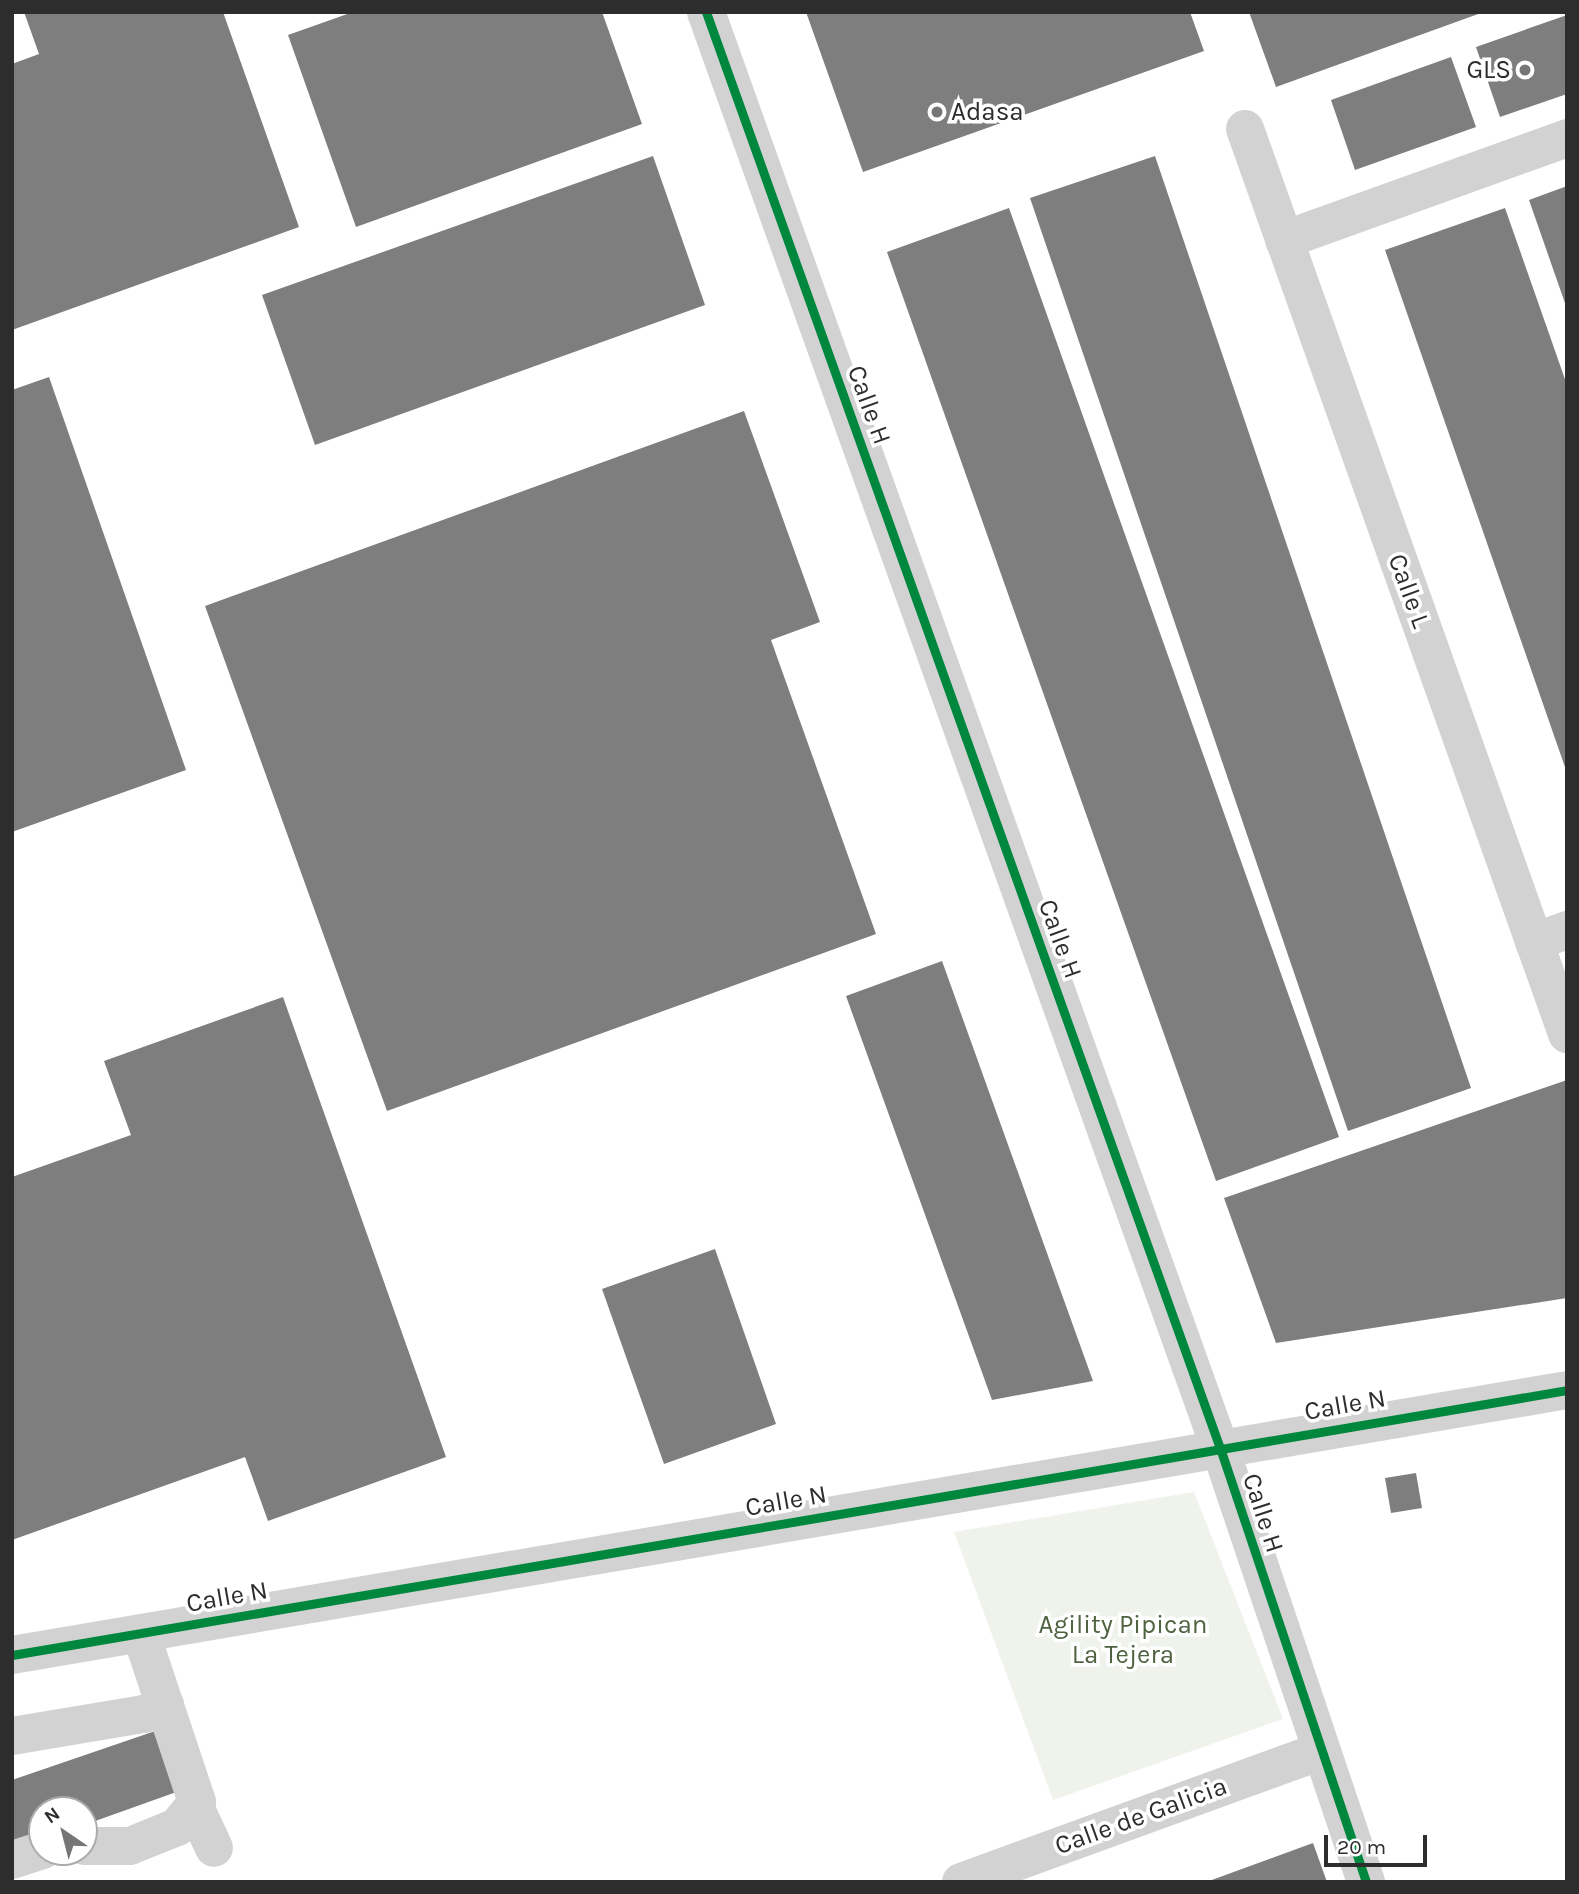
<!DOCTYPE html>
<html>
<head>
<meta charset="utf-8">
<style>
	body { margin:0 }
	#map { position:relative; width:1579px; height:1894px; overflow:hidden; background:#fff; font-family:Karla,sans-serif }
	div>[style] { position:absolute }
	.green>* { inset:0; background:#f0f3ec }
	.building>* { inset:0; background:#7e7e7e }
	.minor>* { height:38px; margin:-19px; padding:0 19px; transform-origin:19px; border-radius:19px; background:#d2d2d2 }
	.cycleway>* { height:9px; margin:-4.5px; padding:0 4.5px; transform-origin:4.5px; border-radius:4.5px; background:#00873e }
	.dots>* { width:19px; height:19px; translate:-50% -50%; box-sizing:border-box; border:4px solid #fff; border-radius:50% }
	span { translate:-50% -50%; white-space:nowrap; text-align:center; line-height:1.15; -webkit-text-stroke:7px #fff; paint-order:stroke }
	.poi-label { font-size:26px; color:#2d2d2d }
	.right { translate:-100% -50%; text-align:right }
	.left { translate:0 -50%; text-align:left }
	.street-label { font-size:26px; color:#2d2d2d }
	.park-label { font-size:26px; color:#506341 }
	.frame { position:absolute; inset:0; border:14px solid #2d2d2d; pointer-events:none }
	.north { position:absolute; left:28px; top:1796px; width:70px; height:70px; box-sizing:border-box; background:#fff; border:2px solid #ababab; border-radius:50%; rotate:325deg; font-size:19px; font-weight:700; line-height:28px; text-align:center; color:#2d2d2d }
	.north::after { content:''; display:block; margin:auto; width:24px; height:32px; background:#767676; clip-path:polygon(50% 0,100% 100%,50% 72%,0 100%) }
	.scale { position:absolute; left:1324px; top:1835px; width:103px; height:32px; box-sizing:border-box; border:4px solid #2d2d2d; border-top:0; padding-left:9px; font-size:21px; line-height:24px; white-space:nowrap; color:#2d2d2d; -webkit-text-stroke:5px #fff; paint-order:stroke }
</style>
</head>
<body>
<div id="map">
	<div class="green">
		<div style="clip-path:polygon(1194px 1492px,1283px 1719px,1053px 1800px,954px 1532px)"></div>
	</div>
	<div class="building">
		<div style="clip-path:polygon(24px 12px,223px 12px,299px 227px,12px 330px,12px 64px,39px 54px)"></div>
		<div style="clip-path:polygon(353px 12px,602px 12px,642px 124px,356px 227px,288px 35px)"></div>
		<div style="clip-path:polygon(806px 12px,1190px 12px,1204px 51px,863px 172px)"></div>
		<div style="clip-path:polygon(1249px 12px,1481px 12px,1481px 13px,1276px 87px)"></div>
		<div style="clip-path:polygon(1567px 15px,1567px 94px,1500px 117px,1476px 47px)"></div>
		<div style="clip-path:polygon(1451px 57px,1476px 127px,1355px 170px,1331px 100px)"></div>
		<div style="clip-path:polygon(653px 156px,705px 305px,315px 445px,262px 295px)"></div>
		<div style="clip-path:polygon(1155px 156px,1471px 1088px,1348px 1131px,1030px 198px)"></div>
		<div style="clip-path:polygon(1567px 186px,1567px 306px,1566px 306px,1529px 200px)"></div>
		<div style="clip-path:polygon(1009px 208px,1339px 1137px,1216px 1181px,887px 252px)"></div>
		<div style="clip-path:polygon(1505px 208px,1567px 385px,1566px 770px,1385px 250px)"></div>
		<div style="clip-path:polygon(49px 377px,186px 770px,12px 832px,12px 390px)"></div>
		<div style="clip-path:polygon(744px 411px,820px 622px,771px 640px,876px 934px,387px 1111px,205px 606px)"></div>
		<div style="clip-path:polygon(942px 961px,1093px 1381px,992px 1400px,846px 996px)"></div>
		<div style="clip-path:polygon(283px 997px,446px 1457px,268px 1521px,245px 1457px,12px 1540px,12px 1177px,131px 1135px,104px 1061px)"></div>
		<div style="clip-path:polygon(1567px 1080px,1567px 1298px,1276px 1343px,1224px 1198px)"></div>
		<div style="clip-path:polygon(715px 1249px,776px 1424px,664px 1464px,602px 1289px)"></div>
		<div style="clip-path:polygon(1416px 1473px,1422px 1508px,1391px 1513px,1385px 1478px)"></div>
		<div style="clip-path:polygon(161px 1729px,182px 1790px,84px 1825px,84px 1810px,42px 1810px,42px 1839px,12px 1850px,12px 1780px)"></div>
		<div style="clip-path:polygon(1313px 1843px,1327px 1882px,1209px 1882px,1209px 1881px)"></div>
	</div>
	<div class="minor">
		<div style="left:706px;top:12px;width:1525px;rotate:70.31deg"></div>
		<div style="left:1220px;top:1448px;width:458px;rotate:71.4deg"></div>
		<div style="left:1245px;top:129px;width:961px;rotate:70.41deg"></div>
		<div style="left:1284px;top:240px;width:301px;rotate:-19.8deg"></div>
		<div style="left:1534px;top:942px;width:35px;rotate:-20deg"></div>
		<div style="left:12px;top:1655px;width:1577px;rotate:-9.67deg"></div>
		<div style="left:12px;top:1736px;width:134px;rotate:-9.5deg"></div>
		<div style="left:144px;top:1714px;width:23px;rotate:-23deg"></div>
		<div style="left:195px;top:1807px;width:45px;rotate:65.1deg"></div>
		<div style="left:84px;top:1846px;width:46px"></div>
		<div style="left:130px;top:1846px;width:51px;rotate:-22deg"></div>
		<div style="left:177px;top:1827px;width:32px;rotate:-51deg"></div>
		<div style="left:197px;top:1802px;width:177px;rotate:-108.4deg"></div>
		<div style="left:12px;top:1860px;width:32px;rotate:-18deg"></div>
		<div style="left:961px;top:1882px;width:382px;rotate:-20deg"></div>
	</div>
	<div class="cycleway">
		<div style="left:706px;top:12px;width:1525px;rotate:70.31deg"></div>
		<div style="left:1220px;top:1448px;width:458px;rotate:71.4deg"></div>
		<div style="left:12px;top:1655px;width:1577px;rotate:-9.67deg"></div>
	</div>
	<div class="dots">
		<div style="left:1525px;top:70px;background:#767676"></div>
		<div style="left:937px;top:112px;background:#767676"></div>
	</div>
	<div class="poi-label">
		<span class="right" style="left:1511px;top:70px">GLS</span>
		<span class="left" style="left:951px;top:112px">Adasa</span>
	</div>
	<div class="street-label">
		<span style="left:869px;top:405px;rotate:70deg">Calle H</span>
		<span style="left:1409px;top:591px;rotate:70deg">Calle L</span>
		<span style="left:1060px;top:939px;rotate:70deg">Calle H</span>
		<span style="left:1345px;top:1405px;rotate:-10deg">Calle N</span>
		<span style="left:786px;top:1501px;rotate:-10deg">Calle N</span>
		<span style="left:1263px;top:1513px;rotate:72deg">Calle H</span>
		<span style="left:227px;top:1597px;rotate:-10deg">Calle N</span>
		<span style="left:1141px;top:1816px;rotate:-20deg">Calle de Galicia</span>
	</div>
	<div class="park-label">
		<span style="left:1123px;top:1640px">Agility Pipican<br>La Tejera</span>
	</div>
	<div class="frame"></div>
	<div class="north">N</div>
	<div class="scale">20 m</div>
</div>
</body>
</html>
